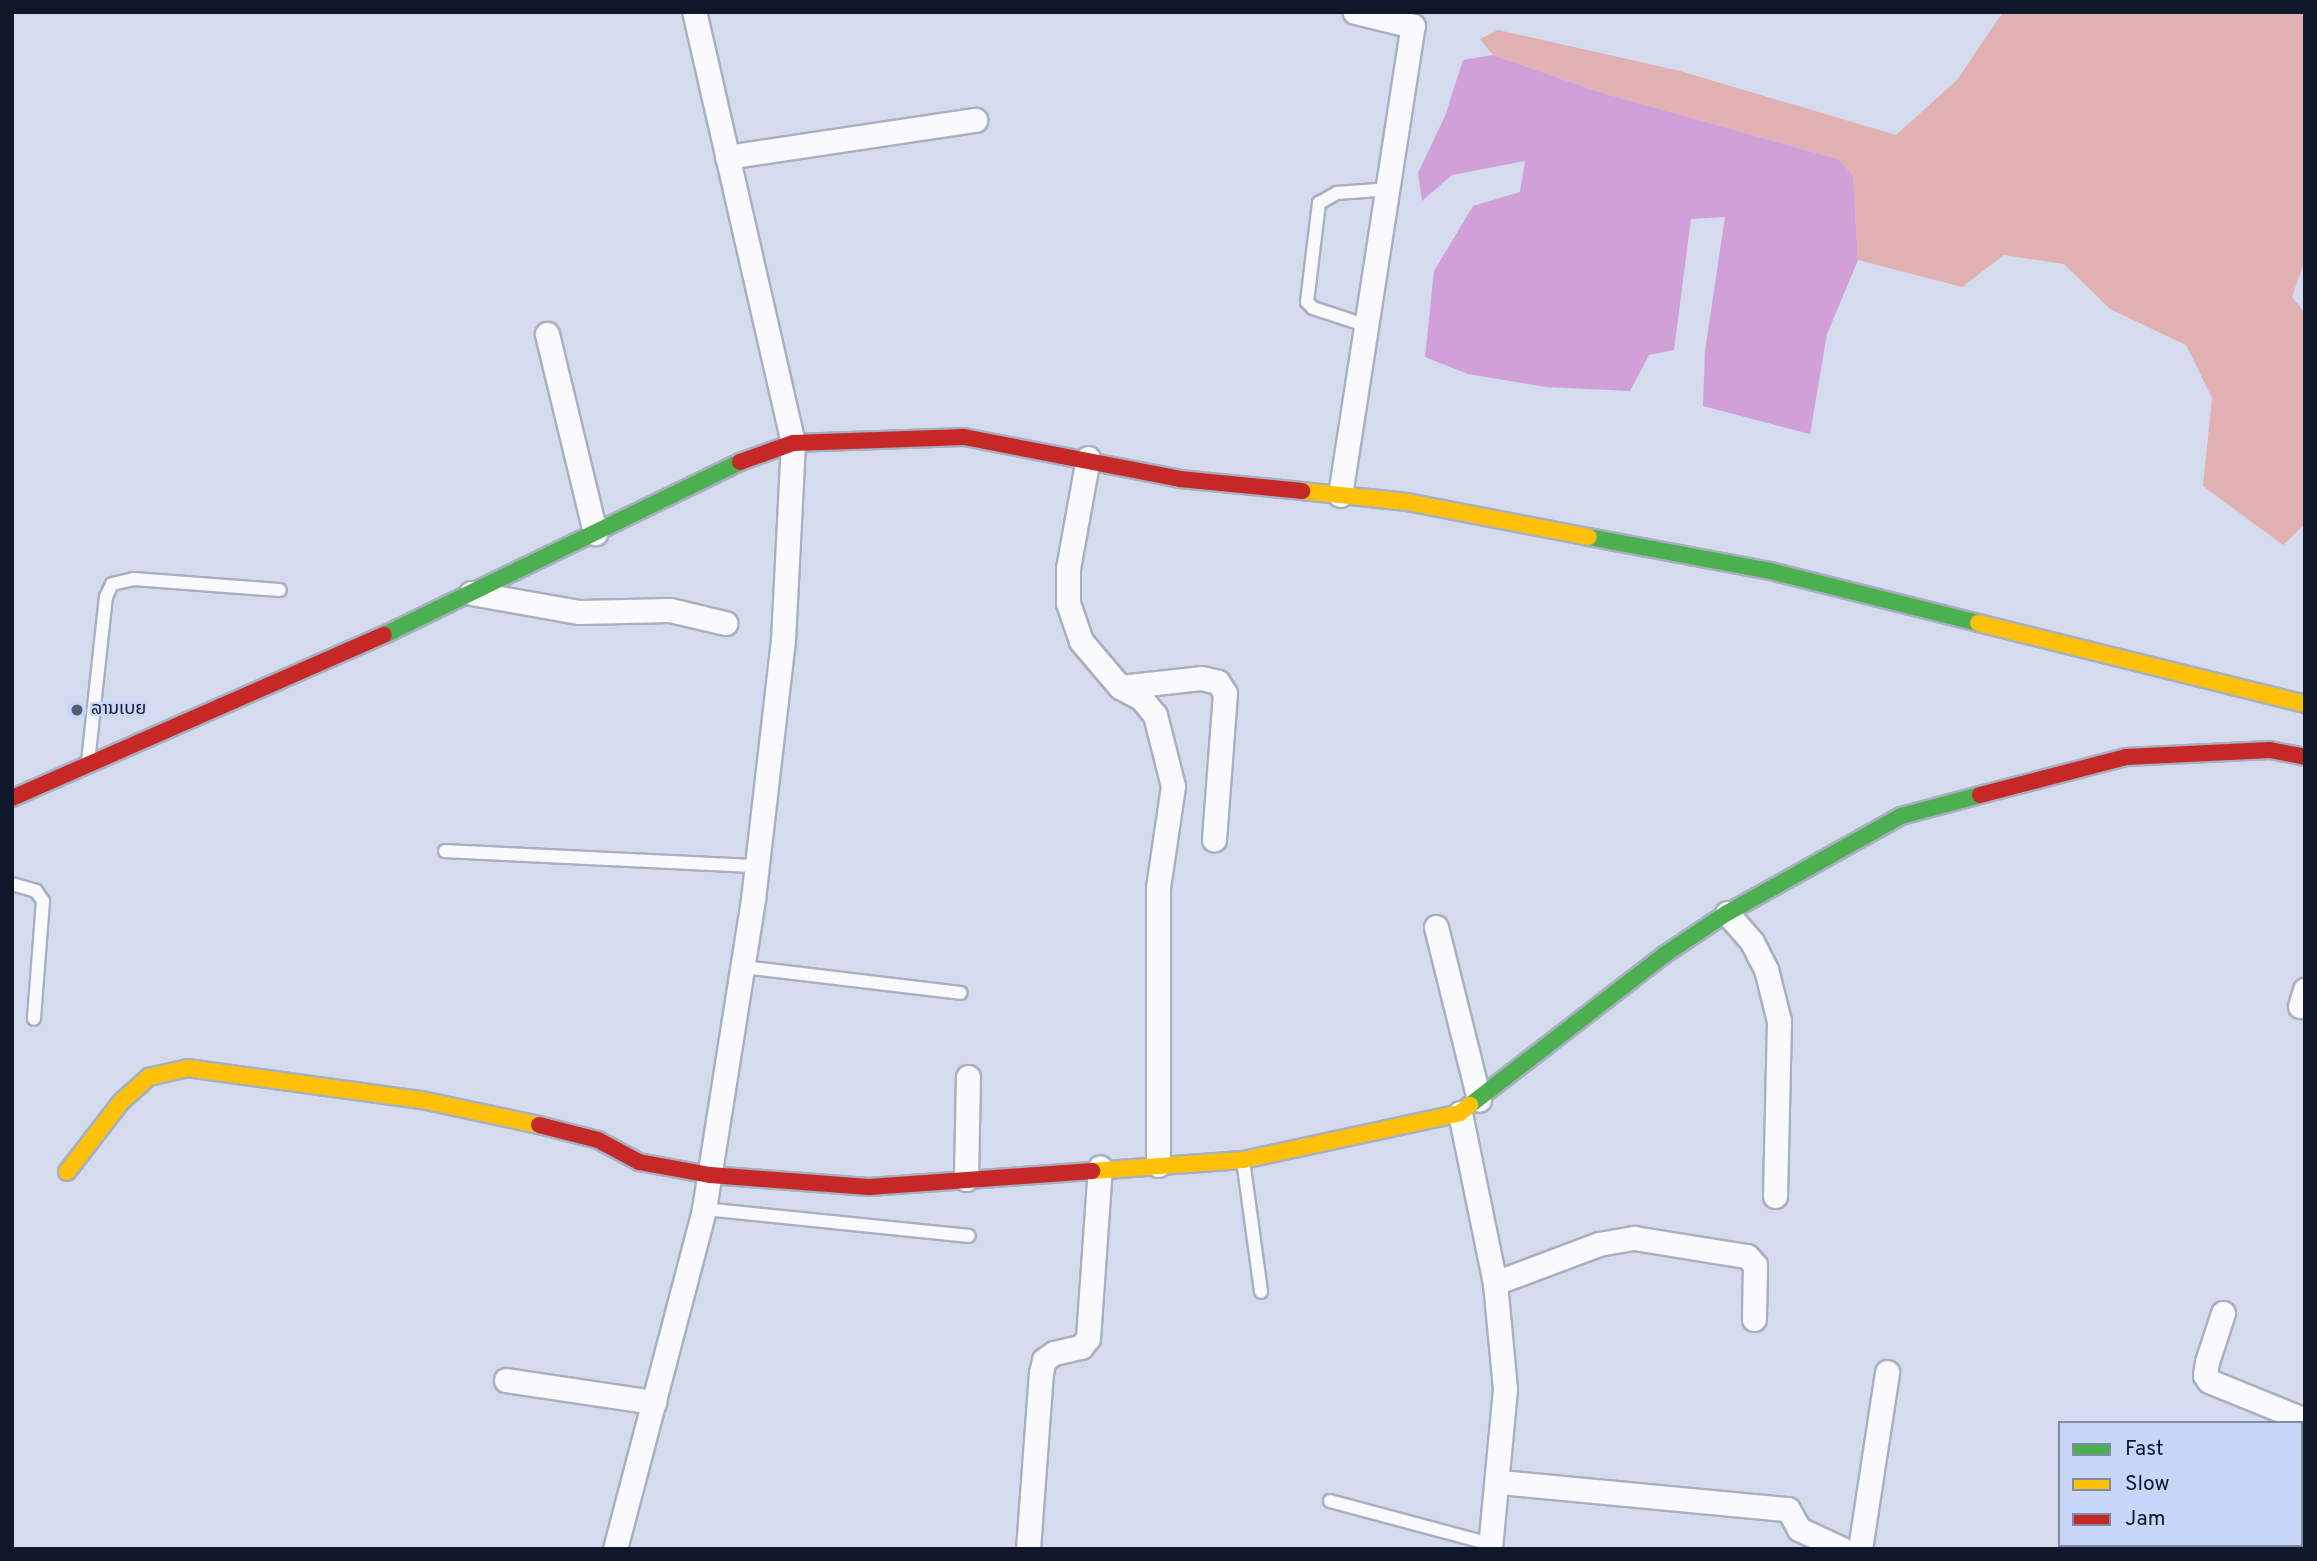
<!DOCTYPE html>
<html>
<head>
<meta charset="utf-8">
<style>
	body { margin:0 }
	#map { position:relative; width:2317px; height:1561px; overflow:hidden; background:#d3dbed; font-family:Overpass,"Noto Sans Lao",sans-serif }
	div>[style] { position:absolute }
	.green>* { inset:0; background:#e0b0b3 }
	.water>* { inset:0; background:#d1a0d9 }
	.roads { filter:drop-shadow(2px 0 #a8afc1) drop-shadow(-2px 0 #a8afc1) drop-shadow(0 2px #a8afc1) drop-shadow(0 -2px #a8afc1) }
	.lane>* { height:12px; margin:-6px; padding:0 6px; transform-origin:6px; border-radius:6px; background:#f8fafc }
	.street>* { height:23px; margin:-11.5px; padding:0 11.5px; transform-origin:11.5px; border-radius:11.5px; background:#f8fafc }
	.fast>* { height:16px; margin:-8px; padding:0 8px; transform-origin:8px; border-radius:8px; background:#4caf50 }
	.slow>* { height:16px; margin:-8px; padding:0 8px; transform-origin:8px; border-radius:8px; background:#ffc107 }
	.jam>* { height:16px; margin:-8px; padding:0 8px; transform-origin:8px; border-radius:8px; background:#c62828 }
	.dots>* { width:19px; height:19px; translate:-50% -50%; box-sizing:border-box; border:4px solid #c8d7f8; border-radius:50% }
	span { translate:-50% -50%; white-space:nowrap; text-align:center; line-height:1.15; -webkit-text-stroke:5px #c8d7f8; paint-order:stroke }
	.poi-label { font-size:18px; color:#0f172a }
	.left { translate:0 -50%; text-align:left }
	.frame { position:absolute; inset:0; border:14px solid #0f172a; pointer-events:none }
	.legend { position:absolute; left:2058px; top:1421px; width:245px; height:126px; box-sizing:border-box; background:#c8d7f8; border:2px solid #7e8aa6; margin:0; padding:9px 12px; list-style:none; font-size:21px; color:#0f172a }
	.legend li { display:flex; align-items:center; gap:14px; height:35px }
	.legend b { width:35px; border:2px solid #7e8aa6 }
</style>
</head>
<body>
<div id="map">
	<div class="green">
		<div style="clip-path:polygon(2003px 12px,2305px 12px,2305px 260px,2292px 297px,2305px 313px,2305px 524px,2283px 545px,2203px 486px,2212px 398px,2186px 345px,2110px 309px,2064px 264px,2004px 255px,1962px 287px,1858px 260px,1853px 177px,1838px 159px,1599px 92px,1493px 55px,1480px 39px,1498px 30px,1680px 71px,1896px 135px,1957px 80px)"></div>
	</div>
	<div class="water">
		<div style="clip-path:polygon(1493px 55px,1599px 92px,1838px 159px,1853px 176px,1858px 260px,1827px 334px,1810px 434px,1703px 406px,1705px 351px,1725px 217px,1691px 219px,1674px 350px,1649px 355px,1630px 391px,1546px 387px,1468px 374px,1425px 357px,1434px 271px,1473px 206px,1520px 192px,1525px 161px,1452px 175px,1422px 201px,1418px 173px,1445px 116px,1463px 60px)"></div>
	</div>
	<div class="roads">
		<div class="lane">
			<div style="left:1368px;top:326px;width:58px;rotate:-161.9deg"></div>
			<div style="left:1313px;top:308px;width:8px;rotate:-135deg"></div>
			<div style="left:1307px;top:302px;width:100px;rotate:-83.1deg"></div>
			<div style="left:1319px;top:203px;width:21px;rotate:-29deg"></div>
			<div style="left:1337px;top:193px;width:54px;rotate:-4.2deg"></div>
			<div style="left:88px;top:762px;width:166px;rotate:-83.8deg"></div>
			<div style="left:106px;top:597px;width:14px;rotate:-65deg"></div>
			<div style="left:112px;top:584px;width:22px;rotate:-13deg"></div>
			<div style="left:133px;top:579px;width:147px;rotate:4.3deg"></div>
			<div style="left:445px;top:851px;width:312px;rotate:2.8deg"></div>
			<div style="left:12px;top:884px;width:25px;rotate:16deg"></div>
			<div style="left:36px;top:891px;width:12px;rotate:55deg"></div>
			<div style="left:43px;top:901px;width:118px;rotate:94.4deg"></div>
			<div style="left:743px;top:967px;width:219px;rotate:6.8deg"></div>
			<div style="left:1243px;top:1160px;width:133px;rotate:82.2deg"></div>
			<div style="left:704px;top:1209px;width:266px;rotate:5.8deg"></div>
			<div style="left:1330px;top:1501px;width:167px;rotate:15deg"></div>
		</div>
		<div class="street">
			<div style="left:727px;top:157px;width:251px;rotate:-8.5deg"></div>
			<div style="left:547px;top:334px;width:205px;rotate:76.4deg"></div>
			<div style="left:1088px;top:458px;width:112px;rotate:100.3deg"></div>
			<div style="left:1068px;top:568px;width:35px;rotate:90deg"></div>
			<div style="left:1068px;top:603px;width:40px;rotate:71.1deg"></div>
			<div style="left:1081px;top:641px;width:60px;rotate:49.7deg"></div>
			<div style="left:1120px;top:687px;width:81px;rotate:-6.3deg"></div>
			<div style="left:1201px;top:678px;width:17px;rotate:13deg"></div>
			<div style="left:1218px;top:682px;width:13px;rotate:58deg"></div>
			<div style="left:1225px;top:693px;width:147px;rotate:94.3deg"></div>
			<div style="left:1340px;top:495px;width:475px;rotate:-81.2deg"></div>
			<div style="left:1413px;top:26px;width:60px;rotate:-166.4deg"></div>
			<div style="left:471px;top:593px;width:110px;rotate:10deg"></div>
			<div style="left:579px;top:612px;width:91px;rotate:-1.3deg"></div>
			<div style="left:670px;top:610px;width:57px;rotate:13.3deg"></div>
			<div style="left:1120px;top:687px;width:24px;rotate:28deg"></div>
			<div style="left:1141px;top:698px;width:22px;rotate:51deg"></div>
			<div style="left:1155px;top:715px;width:73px;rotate:75.8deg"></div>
			<div style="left:1173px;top:786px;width:103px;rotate:98.4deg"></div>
			<div style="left:1158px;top:888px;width:277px;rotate:90deg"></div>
			<div style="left:1727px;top:913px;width:38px;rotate:49deg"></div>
			<div style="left:1752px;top:942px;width:30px;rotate:63deg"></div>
			<div style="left:1766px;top:969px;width:54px;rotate:76deg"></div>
			<div style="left:1779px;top:1021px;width:175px;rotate:91.3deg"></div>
			<div style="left:1436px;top:927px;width:178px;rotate:76deg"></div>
			<div style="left:2300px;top:1006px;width:17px;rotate:-73deg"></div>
			<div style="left:1460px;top:1113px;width:174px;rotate:78.4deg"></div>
			<div style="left:1495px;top:1283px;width:106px;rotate:84.6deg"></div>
			<div style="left:1505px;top:1389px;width:161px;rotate:95.4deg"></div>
			<div style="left:966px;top:1179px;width:102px;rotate:-88.9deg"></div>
			<div style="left:1495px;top:1283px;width:111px;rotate:-20.6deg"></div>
			<div style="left:1599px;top:1244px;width:36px;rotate:-10deg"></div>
			<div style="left:1634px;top:1238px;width:114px;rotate:9.1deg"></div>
			<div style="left:1747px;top:1256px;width:12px;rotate:48deg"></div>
			<div style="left:1755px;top:1265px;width:54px;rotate:91.1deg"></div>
			<div style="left:2223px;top:1313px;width:52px;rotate:108.1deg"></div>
			<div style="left:2207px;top:1362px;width:13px;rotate:99deg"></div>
			<div style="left:2205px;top:1375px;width:7px;rotate:56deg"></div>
			<div style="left:2209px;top:1381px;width:104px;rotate:22.1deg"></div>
			<div style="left:506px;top:1380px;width:150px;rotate:8.5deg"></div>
			<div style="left:1500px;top:1482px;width:289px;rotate:5.4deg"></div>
			<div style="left:1788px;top:1509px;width:23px;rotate:61deg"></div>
			<div style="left:1799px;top:1529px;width:47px;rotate:24.9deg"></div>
			<div style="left:615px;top:1549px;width:351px;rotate:-75.3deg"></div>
			<div style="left:704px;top:1209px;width:314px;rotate:-81deg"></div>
			<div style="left:753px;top:899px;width:261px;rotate:-83.4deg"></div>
			<div style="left:783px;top:640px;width:197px;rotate:-87.1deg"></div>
			<div style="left:793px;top:443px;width:442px;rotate:-102.9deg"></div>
			<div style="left:1028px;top:1549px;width:176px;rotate:-85.8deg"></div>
			<div style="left:1041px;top:1373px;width:13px;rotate:-77deg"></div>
			<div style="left:1044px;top:1360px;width:12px;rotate:-35deg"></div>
			<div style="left:1054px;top:1353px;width:28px;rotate:-13deg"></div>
			<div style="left:1081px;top:1347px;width:11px;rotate:-52deg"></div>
			<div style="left:1088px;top:1338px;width:171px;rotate:-86deg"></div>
			<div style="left:1860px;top:1549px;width:179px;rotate:-81.3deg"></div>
		</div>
		<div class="fast">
			<div style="left:1589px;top:537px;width:184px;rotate:10.6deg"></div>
			<div style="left:1770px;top:571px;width:214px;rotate:14deg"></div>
			<div style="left:384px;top:635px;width:396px;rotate:-25.9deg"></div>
			<div style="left:1470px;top:1105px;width:245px;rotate:-37.7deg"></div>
			<div style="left:1664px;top:955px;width:76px;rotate:-33.7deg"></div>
			<div style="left:1727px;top:913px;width:199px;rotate:-29.1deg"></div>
			<div style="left:1901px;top:816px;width:82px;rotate:-14.9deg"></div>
		</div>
		<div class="slow">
			<div style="left:1302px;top:491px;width:106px;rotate:6deg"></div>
			<div style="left:1407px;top:502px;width:185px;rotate:10.9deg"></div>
			<div style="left:1978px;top:623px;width:337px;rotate:13.9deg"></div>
			<div style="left:1092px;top:1171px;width:151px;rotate:-4.2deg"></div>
			<div style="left:1243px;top:1160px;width:222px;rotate:-12.2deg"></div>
			<div style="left:1460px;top:1113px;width:13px;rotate:-39deg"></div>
			<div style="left:67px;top:1172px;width:88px;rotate:-52.4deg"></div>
			<div style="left:121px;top:1102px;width:38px;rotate:-42deg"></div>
			<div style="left:149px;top:1077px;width:39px;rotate:-13deg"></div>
			<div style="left:187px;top:1068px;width:237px;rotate:7.8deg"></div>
			<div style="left:422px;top:1100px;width:120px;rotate:12.1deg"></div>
		</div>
		<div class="jam">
			<div style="left:740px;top:462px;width:56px;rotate:-19.7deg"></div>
			<div style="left:793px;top:443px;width:171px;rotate:-2deg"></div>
			<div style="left:964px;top:437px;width:220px;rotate:11deg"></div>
			<div style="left:1180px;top:479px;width:123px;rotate:5.6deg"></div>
			<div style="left:1980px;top:795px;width:151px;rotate:-14.6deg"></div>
			<div style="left:2126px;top:757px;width:144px;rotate:-2.8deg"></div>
			<div style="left:2270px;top:750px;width:36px;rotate:11deg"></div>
			<div style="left:12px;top:798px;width:406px;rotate:-23.7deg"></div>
			<div style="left:539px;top:1125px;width:61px;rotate:14.3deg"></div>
			<div style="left:598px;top:1140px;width:47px;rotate:28.2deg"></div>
			<div style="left:639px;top:1162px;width:72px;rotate:10.4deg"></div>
			<div style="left:710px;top:1175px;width:159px;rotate:4.3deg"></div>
			<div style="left:869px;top:1187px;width:224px;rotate:-4.1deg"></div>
		</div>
	</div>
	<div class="dots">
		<div style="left:77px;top:710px;background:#545c6e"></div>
	</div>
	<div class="poi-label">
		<span class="left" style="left:91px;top:710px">ລານເບຍ</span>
	</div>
	<div class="frame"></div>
	<ul class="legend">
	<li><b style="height:9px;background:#4caf50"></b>Fast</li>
	<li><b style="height:9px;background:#ffc107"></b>Slow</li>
	<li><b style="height:9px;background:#c62828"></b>Jam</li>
	</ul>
</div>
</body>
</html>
